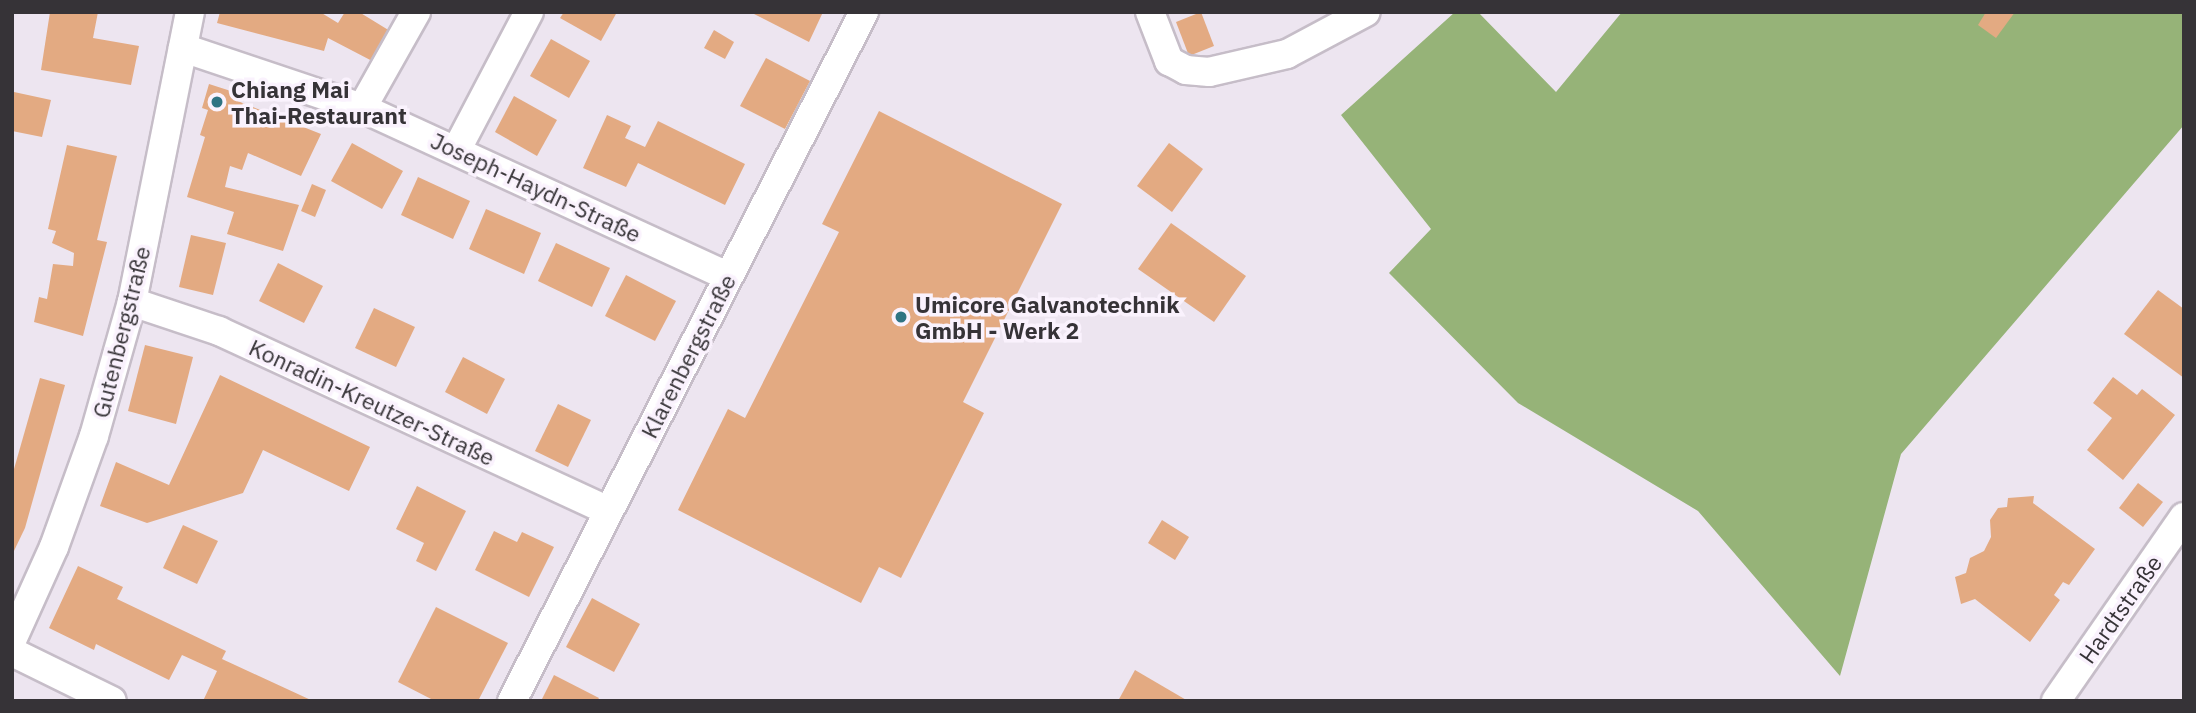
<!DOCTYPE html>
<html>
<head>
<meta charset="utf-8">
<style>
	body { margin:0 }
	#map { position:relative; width:2196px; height:713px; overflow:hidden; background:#ede5f0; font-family:"IBM Plex Sans",sans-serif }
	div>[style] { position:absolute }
	.forest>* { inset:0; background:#96b378 }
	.building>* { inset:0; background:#e3aa82 }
	.roads { filter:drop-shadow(2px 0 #c6bdc8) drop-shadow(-2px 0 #c6bdc8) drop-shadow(0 2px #c6bdc8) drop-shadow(0 -2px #c6bdc8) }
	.street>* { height:28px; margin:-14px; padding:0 14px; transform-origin:14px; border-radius:14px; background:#fff }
	.dots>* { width:19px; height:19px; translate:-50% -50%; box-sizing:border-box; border:4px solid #faf2fd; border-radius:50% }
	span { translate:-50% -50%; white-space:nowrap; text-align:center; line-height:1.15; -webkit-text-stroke:7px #faf2fd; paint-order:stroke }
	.poi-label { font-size:23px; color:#363337; font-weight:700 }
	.left { translate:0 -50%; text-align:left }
	.street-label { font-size:23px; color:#363337 }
	.frame { position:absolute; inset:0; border:14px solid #363337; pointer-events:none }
</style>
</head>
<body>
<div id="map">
	<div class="forest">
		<div style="clip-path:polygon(1455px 12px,1478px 12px,1556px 92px,1622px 12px,2184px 12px,2184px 125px,1901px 454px,1840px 676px,1698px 511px,1518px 403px,1389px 273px,1431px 229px,1341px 115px)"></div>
	</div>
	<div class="building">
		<div style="clip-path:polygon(50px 12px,98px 12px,93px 38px,139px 46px,131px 85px,41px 70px)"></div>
		<div style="clip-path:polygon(220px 12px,320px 12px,338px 23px,345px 12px,359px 12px,390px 31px,376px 63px,328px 38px,324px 51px,217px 23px)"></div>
		<div style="clip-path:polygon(564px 12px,617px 12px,601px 41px,560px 18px)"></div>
		<div style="clip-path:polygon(750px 12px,823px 12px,809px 42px)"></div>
		<div style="clip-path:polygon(1201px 12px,1214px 46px,1189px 56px,1176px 22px)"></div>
		<div style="clip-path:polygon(1986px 12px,2015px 12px,1996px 38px,1978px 25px)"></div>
		<div style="clip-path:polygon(714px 30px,734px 42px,725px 59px,704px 48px)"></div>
		<div style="clip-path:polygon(551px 39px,590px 61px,569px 98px,530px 76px)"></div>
		<div style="clip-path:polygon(766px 58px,810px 81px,785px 129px,740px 106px)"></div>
		<div style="clip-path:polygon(209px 84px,237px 93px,235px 100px,321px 134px,301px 176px,248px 153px,242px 170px,230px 166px,225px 187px,299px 205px,283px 251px,227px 234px,234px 212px,187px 197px,205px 137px,200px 135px,208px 110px,202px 108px)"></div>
		<div style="clip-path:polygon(14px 92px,51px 100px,42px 137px,12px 131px)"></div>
		<div style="clip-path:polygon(514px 96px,557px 120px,537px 156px,495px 132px)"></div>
		<div style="clip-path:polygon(879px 111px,1062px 204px,963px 402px,984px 413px,901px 578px,879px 567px,861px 603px,678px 510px,728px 409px,745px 418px,839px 232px,822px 224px)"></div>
		<div style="clip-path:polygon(607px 115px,631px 126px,625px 138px,645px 147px,658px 121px,745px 164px,725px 205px,638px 163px,626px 187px,583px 168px)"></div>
		<div style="clip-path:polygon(352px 143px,403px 171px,382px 209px,331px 181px)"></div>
		<div style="clip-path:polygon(1169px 143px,1203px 169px,1172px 212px,1137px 186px)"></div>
		<div style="clip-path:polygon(67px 145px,117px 156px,97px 240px,107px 242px,83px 336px,34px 322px,39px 297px,47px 299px,53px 264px,73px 266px,74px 253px,52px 243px,56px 231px,48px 229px)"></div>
		<div style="clip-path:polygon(418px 177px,470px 201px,453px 239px,401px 215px)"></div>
		<div style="clip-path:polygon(312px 184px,326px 190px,315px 217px,301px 211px)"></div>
		<div style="clip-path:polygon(486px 209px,541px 233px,524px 274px,469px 249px)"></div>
		<div style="clip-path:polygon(1171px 223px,1246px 276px,1214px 322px,1138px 269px)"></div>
		<div style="clip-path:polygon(191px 235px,226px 243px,213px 295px,179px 287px)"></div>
		<div style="clip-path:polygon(556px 243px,610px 268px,592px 307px,538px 281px)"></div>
		<div style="clip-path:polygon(278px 263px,323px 286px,304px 323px,259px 301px)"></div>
		<div style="clip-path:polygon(626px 275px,676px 301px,655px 341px,605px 316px)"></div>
		<div style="clip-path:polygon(2158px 290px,2184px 309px,2184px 378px,2124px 334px)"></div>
		<div style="clip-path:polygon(374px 308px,415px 327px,396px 367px,355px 348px)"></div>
		<div style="clip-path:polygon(145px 345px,193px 357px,176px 424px,128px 411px)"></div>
		<div style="clip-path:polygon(463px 357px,505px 379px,487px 414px,445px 392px)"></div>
		<div style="clip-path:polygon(220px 375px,370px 447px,349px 491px,263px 450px,243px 493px,147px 523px,100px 506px,116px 462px,169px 485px)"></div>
		<div style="clip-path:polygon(2113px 377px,2137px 395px,2142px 389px,2175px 415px,2123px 480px,2087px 450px,2112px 418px,2093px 403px)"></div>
		<div style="clip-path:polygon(40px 378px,65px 385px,25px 528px,12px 555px,12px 476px)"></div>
		<div style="clip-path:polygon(558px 404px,591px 420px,568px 467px,535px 451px)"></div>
		<div style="clip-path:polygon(2138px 483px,2163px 502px,2143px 527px,2119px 508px)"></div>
		<div style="clip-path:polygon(417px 486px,466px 511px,436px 571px,416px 561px,424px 543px,396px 529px)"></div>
		<div style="clip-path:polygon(2034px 496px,2033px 503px,2095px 549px,2069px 585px,2063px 582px,2054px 595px,2060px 600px,2030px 642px,1975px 599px,1961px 604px,1955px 577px,1966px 573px,1970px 558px,1984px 551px,1991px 537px,1990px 520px,1998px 508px,2007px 507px,2008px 498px)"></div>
		<div style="clip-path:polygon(1162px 520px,1189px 537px,1175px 560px,1148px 543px)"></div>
		<div style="clip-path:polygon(183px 525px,218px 541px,197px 584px,163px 568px)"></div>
		<div style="clip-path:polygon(494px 531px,517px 542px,522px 532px,554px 547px,529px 597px,475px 570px)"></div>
		<div style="clip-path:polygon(78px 566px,123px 587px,117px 599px,226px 651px,222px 659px,313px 701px,203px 701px,217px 671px,182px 655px,169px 680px,96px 644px,94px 650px,49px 628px)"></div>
		<div style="clip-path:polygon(592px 598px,640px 624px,614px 672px,566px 647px)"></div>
		<div style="clip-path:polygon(436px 607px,508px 643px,478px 701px,435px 701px,398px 682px)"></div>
		<div style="clip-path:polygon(1135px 670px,1188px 701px,1118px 701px)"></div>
		<div style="clip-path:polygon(554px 675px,599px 698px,597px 701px,541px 701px)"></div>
	</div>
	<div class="roads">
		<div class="street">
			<div style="left:1150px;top:12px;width:53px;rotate:68.8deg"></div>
			<div style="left:1169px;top:61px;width:19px;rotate:28deg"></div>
			<div style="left:1186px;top:70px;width:23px;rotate:5deg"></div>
			<div style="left:1209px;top:72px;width:80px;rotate:-13deg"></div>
			<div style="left:1287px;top:54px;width:89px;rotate:-28deg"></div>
			<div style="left:183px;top:48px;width:189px;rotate:18.5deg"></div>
			<div style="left:362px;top:108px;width:403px;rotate:24.7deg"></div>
			<div style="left:362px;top:108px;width:110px;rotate:-60.6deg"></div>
			<div style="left:457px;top:149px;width:155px;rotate:-62.3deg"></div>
			<div style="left:132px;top:302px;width:92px;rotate:18.4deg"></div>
			<div style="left:219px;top:331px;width:429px;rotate:24.8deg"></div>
			<div style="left:12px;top:640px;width:102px;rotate:-65.7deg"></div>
			<div style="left:54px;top:547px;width:118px;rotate:-70.2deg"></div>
			<div style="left:94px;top:436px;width:139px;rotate:-74.2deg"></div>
			<div style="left:132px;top:302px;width:296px;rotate:-78.7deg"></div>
			<div style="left:12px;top:652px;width:111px;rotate:26.1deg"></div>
			<div style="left:512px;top:701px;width:774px;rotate:-62.94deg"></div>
			<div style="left:2056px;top:701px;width:224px;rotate:-55.2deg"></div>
		</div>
	</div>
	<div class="dots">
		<div style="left:217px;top:102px;background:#2f7483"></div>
		<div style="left:901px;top:317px;background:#2f7483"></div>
	</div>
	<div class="poi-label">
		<span class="left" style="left:231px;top:102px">Chiang Mai<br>Thai-Restaurant</span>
		<span class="left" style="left:915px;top:317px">Umicore Galvanotechnik<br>GmbH - Werk 2</span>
	</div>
	<div class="street-label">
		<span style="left:536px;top:187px;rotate:25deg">Joseph-Haydn-Straße</span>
		<span style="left:121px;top:332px;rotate:-76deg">Gutenbergstraße</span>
		<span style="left:688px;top:356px;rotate:-63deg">Klarenbergstraße</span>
		<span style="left:372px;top:402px;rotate:25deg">Konradin-Kreutzer-Straße</span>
		<span style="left:2120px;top:609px;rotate:-55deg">Hardtstraße</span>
	</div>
	<div class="frame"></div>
</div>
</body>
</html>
